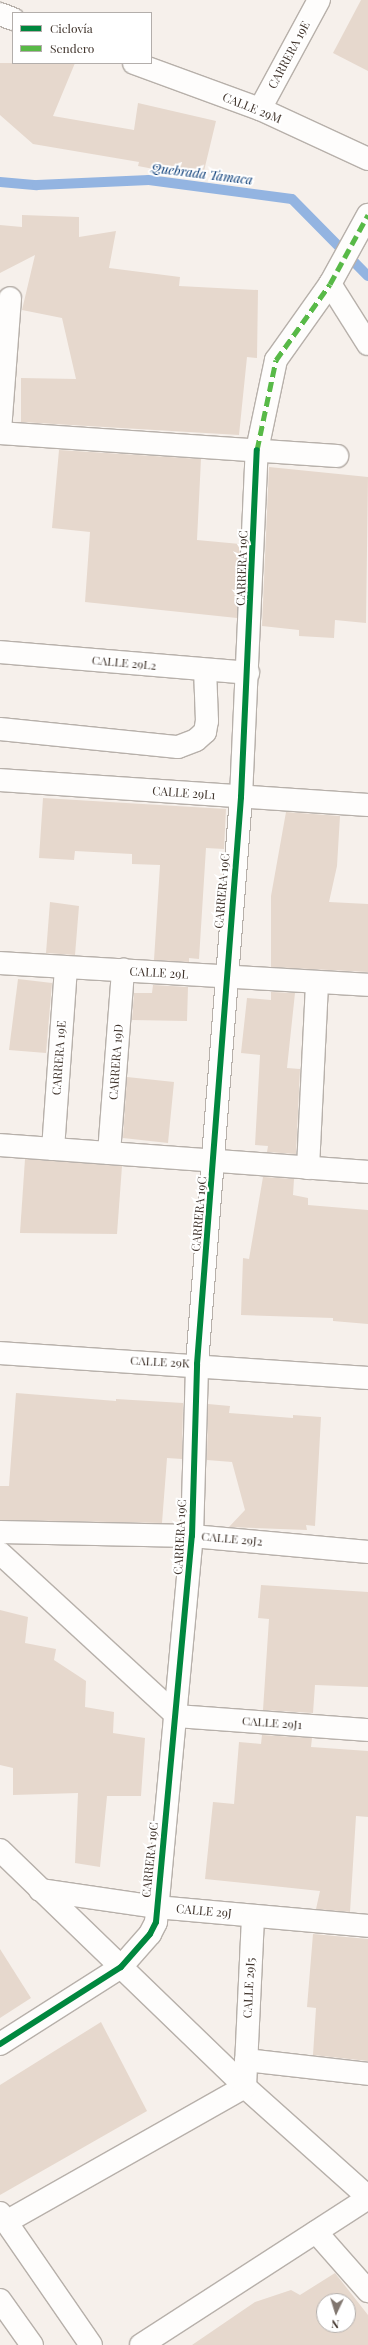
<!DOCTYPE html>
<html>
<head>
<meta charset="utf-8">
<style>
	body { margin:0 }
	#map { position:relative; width:368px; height:2345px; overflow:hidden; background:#f6f0eb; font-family:"Playfair Display",serif }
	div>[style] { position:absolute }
	.stream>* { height:10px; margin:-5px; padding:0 5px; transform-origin:5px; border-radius:5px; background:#93b4e1 }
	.building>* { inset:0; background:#e6d8cd }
	.roads { filter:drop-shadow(1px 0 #b7b0aa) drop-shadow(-1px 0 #b7b0aa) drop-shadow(0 1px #b7b0aa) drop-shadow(0 -1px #b7b0aa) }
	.minor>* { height:22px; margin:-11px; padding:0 11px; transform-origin:11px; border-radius:11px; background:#fefdfc }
	.major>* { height:22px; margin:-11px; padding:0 11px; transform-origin:11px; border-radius:11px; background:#fefdfc }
	.quiet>* { height:5px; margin-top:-2.5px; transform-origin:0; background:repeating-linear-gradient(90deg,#58b947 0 10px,transparent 0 15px) }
	.cycleway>* { height:6px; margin:-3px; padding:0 3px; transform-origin:3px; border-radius:3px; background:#00873e }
	span { translate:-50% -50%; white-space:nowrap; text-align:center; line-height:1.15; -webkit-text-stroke:4px #fff; paint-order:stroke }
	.street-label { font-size:12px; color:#40342c }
	.water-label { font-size:13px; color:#053874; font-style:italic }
	.legend { position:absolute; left:12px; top:12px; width:140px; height:52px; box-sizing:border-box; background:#fff; border:1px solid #b3aeab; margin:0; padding:5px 7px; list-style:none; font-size:12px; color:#40342c }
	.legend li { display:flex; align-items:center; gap:8px; height:20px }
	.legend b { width:20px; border:1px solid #b3aeab }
	.north { position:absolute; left:316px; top:2293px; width:40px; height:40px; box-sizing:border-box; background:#fff; border:1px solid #b3aeab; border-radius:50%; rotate:184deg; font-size:11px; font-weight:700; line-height:16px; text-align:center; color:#40342c }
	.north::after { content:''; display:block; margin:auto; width:14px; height:18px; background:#80766f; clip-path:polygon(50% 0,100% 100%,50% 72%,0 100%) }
</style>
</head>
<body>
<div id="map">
	<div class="stream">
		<div style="left:0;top:182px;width:37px;rotate:5deg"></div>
		<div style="left:37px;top:185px;width:112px;rotate:-2.6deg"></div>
		<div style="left:149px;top:180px;width:144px;rotate:7.6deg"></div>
		<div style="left:292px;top:199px;width:108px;rotate:45.4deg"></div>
	</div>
	<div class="building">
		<div style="clip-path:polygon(361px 0,368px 0,368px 71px,333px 53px)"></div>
		<div style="clip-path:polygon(0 63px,75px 63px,53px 116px,134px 130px,138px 103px,216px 121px,203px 175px,165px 166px,164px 171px,138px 166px,139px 162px,33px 144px,0 115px)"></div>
		<div style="clip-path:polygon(22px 215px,79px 217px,79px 237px,116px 231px,109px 268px,180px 277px,179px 286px,258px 290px,257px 358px,247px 357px,239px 435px,21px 422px,21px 378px,76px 379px,62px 318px,22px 310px,35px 255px,0 273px,0 225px,22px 227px)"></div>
		<div style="clip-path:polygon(59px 450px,201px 459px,197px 540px,240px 544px,237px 618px,85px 602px,90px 532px,52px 528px)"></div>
		<div style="clip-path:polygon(269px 467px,368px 477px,366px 623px,335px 620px,334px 638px,299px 636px,299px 630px,262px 626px)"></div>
		<div style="clip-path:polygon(43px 798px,226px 809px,224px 849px,206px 848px,199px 959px,189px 958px,189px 962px,154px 960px,160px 865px,132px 864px,132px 854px,75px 851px,74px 860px,39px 858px)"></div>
		<div style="clip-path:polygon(286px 812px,340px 816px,337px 866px,329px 902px,368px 904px,368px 972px,271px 967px,271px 896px)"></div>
		<div style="clip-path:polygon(50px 902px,79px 906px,75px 955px,46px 953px)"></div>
		<div style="clip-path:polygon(18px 979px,52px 983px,46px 1053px,9px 1050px)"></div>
		<div style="clip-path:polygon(153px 985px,188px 987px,187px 1021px,132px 1020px,134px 993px,152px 993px)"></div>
		<div style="clip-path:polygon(271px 992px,295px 993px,287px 1068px,300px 1069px,296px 1154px,267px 1152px,268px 1146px,255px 1145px,260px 1055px,241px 1053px,247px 998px,271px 1000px)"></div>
		<div style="clip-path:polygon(127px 1077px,174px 1082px,168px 1143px,123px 1138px)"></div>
		<div style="clip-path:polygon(25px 1159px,122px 1166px,117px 1234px,20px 1233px)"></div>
		<div style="clip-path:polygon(263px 1177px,294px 1179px,293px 1195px,308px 1198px,308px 1205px,368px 1210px,368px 1324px,333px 1321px,333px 1318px,241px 1315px,243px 1258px,249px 1259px)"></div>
		<div style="clip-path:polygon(16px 1393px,116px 1401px,116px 1399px,183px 1403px,182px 1459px,167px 1458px,162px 1523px,0 1520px,0 1486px,9px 1486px)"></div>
		<div style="clip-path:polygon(208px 1404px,230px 1406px,229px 1413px,293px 1418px,293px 1415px,321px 1417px,315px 1526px,306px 1525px,307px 1530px,229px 1527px,245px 1510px,232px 1462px,207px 1460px)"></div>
		<div style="clip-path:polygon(261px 1585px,368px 1592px,368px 1687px,315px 1685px,313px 1713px,263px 1710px,269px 1619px,258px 1618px)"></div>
		<div style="clip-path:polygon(0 1610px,28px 1617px,25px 1643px,56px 1649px,54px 1660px,86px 1681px,85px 1707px,114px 1712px,113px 1733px,145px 1738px,141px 1796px,107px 1796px,100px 1867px,75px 1863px,78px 1793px,13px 1795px,13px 1768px,0 1765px)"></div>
		<div style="clip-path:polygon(262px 1735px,312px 1738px,311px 1747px,368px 1751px,368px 1817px,356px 1816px,350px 1912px,316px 1909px,320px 1891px,205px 1879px,213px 1802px,234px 1804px,239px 1742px,261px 1744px)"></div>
		<div style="clip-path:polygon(313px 1934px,368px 1939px,368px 2061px,313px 2055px,316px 2008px,307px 2007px)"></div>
		<div style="clip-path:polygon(0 1949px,31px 1998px,0 2018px)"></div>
		<div style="clip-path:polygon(101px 2022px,147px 2111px,0 2195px,0 2085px)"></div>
		<div style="clip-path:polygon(evenodd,335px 2273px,368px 2315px,368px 2345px,192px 2345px,255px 2302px,291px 2290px,300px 2295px,335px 2273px,324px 2301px,348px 2301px,348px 2325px,324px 2325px,324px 2301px)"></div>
	</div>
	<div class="roads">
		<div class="minor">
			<div style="left:0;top:14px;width:14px;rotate:21deg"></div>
			<div style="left:134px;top:63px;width:134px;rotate:20.1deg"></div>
			<div style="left:260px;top:109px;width:119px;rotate:24.8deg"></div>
			<div style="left:260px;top:109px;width:124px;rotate:-61.6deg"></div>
			<div style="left:330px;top:284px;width:71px;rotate:57.7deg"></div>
			<div style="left:0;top:431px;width:133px;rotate:-85.7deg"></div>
			<div style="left:0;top:433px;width:338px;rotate:3.9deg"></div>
			<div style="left:0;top:652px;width:249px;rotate:4.8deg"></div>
			<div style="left:0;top:729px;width:179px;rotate:5.8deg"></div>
			<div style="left:178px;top:747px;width:19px;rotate:-21deg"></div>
			<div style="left:196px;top:740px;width:12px;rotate:-42deg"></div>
			<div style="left:205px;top:732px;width:11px;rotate:-80deg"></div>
			<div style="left:207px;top:721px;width:51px;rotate:-92.2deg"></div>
			<div style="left:0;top:780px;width:369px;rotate:3.9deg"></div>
			<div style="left:0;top:963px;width:369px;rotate:3.4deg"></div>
			<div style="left:0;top:1145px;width:369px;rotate:4.2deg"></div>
			<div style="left:53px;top:1149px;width:182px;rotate:-85.9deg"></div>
			<div style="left:109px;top:1153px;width:184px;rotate:-85.6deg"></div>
			<div style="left:308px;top:1168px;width:186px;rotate:-87.2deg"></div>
			<div style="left:0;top:1353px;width:369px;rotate:3.9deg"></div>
			<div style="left:0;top:1532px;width:192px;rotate:1.2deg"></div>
			<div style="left:192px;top:1536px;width:177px;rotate:5.2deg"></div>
			<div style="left:0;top:1553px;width:241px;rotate:42.6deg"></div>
			<div style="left:177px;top:1716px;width:192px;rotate:4.2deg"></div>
			<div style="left:0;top:1850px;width:341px;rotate:44deg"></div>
			<div style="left:245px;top:2087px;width:165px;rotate:41.8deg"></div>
			<div style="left:40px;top:1890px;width:117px;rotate:8.3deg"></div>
			<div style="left:156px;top:1907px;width:213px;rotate:5.1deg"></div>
			<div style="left:0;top:2044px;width:143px;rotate:-32.5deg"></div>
			<div style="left:121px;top:1967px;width:44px;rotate:-48.7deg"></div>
			<div style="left:150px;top:1934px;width:13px;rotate:-63deg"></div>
			<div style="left:156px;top:1922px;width:388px;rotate:-84.7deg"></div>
			<div style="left:192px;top:1536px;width:172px;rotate:-88.3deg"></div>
			<div style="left:197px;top:1364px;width:569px;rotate:-85.56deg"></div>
			<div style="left:241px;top:797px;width:347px;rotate:-87.4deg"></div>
			<div style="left:257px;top:450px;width:92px;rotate:-78.1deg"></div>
			<div style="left:276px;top:360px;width:93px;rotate:-54.6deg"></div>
			<div style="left:330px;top:284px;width:79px;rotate:-61.2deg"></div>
			<div style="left:246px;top:2060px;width:123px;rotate:6.5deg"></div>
			<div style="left:0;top:2213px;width:160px;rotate:55.4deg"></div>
			<div style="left:6px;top:2222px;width:274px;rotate:-29.5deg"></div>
			<div style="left:245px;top:2087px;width:171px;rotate:-87.3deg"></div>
			<div style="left:316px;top:2232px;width:79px;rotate:48.6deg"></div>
			<div style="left:141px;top:2345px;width:270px;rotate:-32.9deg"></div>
		</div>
		<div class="major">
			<div style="left:0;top:2300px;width:55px;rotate:54.6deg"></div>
		</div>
	</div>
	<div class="quiet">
		<div style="left:257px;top:450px;width:92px;rotate:-78.1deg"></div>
		<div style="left:276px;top:360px;width:93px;rotate:-54.6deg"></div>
		<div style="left:330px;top:284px;width:79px;rotate:-61.2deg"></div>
	</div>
	<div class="cycleway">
		<div style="left:0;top:2044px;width:143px;rotate:-32.5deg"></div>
		<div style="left:121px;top:1967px;width:44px;rotate:-48.7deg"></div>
		<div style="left:150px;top:1934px;width:13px;rotate:-63deg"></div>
		<div style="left:156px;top:1922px;width:388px;rotate:-84.7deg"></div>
		<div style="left:192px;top:1536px;width:172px;rotate:-88.3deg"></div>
		<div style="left:197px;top:1364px;width:569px;rotate:-85.56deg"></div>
		<div style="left:241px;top:797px;width:347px;rotate:-87.4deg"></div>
	</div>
	<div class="street-label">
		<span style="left:289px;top:55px;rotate:-62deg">CARRERA 19E</span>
		<span style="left:252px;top:108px;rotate:22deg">CALLE 29M</span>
		<span style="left:242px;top:568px;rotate:-88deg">CARRERA 19C</span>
		<span style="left:124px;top:663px;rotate:5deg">CALLE 29L2</span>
		<span style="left:184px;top:793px;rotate:4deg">CALLE 29L1</span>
		<span style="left:222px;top:891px;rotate:-85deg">CARRERA 19C</span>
		<span style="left:159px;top:973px;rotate:3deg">CALLE 29L</span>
		<span style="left:59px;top:1058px;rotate:-86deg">CARRERA 19E</span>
		<span style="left:116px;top:1062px;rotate:-86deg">CARRERA 19D</span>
		<span style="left:199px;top:1214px;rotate:-85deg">CARRERA 19C</span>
		<span style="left:160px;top:1362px;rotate:3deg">CALLE 29K</span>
		<span style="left:180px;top:1537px;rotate:-87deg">CARRERA 19C</span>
		<span style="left:232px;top:1539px;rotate:5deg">CALLE 29J2</span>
		<span style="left:272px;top:1723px;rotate:4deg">CALLE 29J1</span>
		<span style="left:150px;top:1860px;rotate:-84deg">CARRERA 19C</span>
		<span style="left:204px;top:1911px;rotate:5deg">CALLE 29J</span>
		<span style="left:249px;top:1988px;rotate:-87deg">CALLE 29I5</span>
	</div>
	<div class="water-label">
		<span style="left:202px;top:174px;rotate:7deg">Quebrada Tamaca</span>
	</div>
	<ul class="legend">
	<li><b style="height:5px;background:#00873e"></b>Ciclovía</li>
	<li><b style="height:5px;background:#58b947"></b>Sendero</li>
	</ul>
	<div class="north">N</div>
</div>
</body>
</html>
